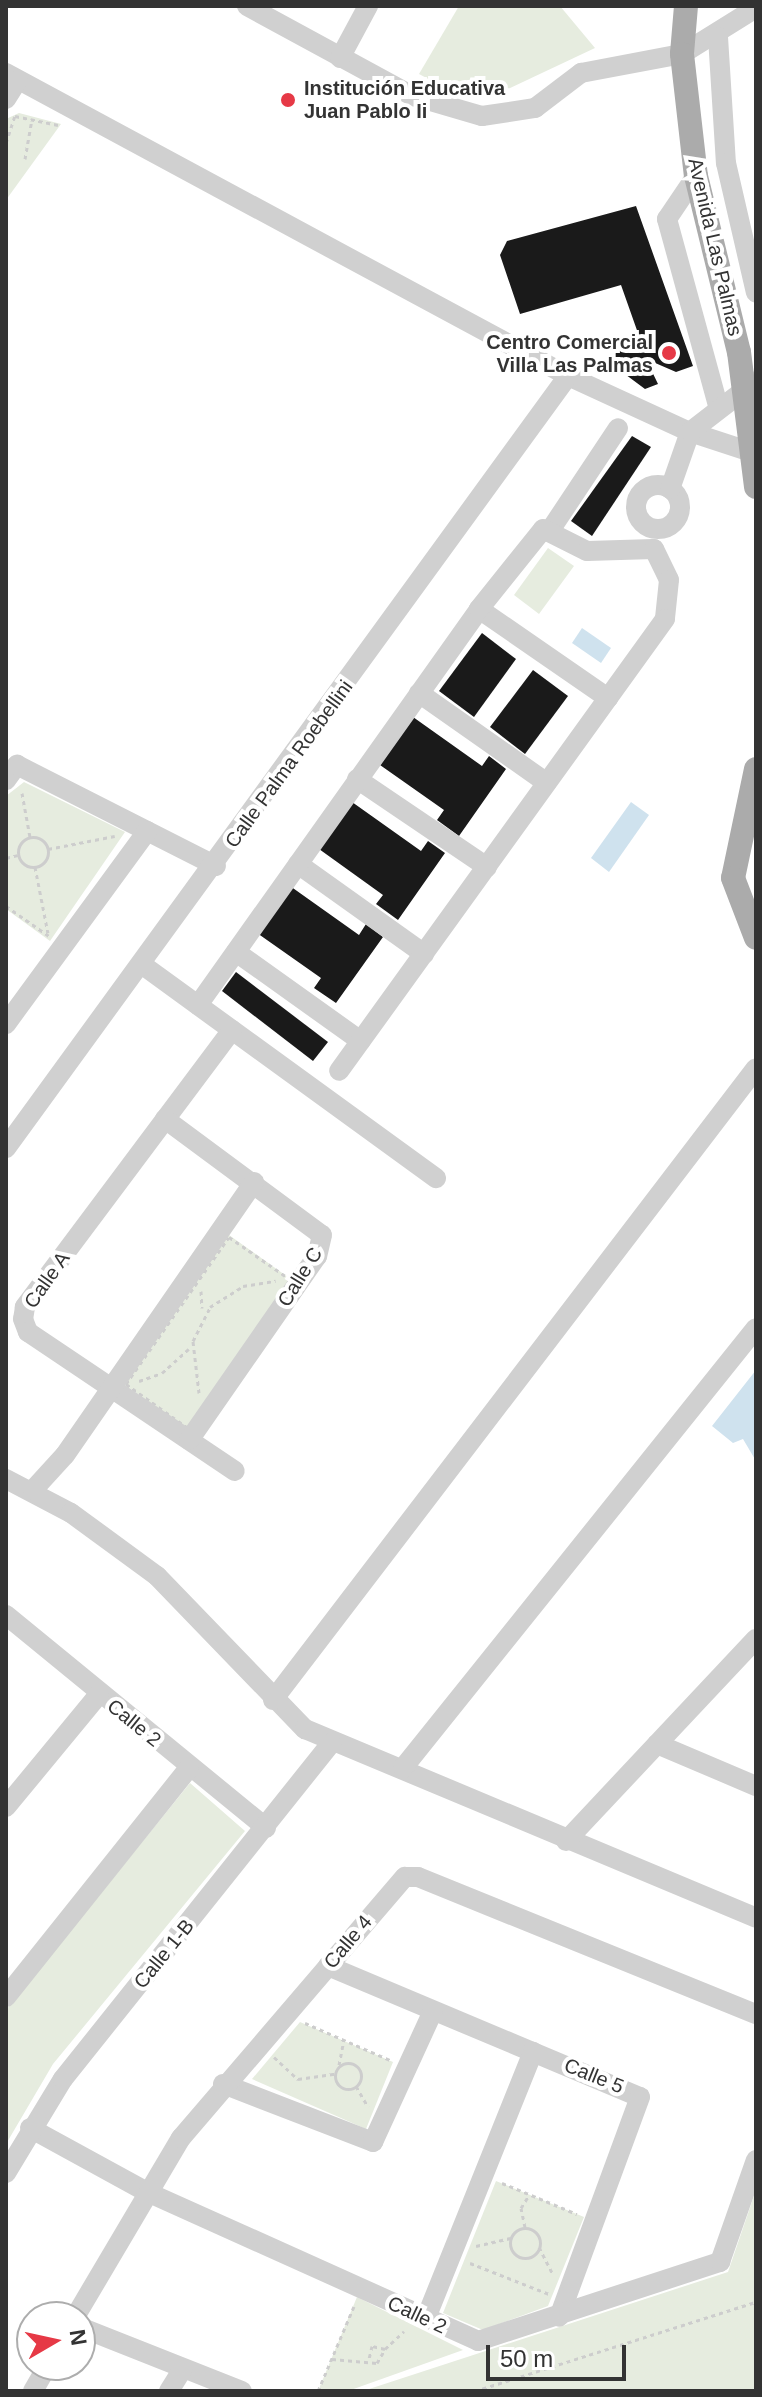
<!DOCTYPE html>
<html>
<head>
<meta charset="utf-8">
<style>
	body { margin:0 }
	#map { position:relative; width:762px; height:2397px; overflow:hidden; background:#fff; font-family:Arial,sans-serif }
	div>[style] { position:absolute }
	.green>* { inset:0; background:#e6ecdf }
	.water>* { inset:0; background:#cfe2ee }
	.building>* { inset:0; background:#1a1a1a }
	.path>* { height:3px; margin-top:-1.5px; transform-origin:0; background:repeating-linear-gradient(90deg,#cdcdcd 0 4px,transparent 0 8px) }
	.path>.ring { margin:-1.5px; padding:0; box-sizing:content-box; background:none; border:3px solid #cdcdcd; border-radius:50% }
	.minor>* { height:20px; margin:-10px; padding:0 10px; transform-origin:10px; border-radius:10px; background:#d0d0d0 }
	.minor>.ring { margin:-10px; padding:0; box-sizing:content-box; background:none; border:20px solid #d0d0d0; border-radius:50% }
	.major>* { height:24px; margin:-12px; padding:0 12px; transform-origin:12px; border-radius:12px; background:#ababab }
	.dots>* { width:22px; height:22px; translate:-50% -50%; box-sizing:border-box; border:4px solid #fff; border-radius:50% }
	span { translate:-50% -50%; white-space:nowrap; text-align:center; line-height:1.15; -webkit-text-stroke:8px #fff; paint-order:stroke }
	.poi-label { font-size:20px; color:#333; font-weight:700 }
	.left { translate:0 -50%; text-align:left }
	.right { translate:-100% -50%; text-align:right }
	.street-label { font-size:20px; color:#333 }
	.frame { position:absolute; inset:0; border:8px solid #333; pointer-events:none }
	.north { position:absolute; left:16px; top:2301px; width:80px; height:80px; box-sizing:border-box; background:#fff; border:2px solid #adadad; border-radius:50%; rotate:81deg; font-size:22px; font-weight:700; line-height:32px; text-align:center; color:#333 }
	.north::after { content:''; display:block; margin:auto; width:28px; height:36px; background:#e63946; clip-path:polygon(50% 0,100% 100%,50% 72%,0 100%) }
	.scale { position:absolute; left:486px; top:2345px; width:140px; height:36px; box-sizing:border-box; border:4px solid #333; border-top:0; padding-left:10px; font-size:24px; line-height:28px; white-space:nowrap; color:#333; -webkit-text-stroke:6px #fff; paint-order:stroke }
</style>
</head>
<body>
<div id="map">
	<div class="green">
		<div style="clip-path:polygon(459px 6px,560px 6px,595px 48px,491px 97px,449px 90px,419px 74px)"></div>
		<div style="clip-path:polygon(19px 113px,61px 124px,6px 200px,6px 119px)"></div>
		<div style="clip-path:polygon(548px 548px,574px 566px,539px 614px,514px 595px)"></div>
		<div style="clip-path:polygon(24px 782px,125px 832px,50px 941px,6px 909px,6px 796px)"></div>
		<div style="clip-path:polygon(229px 1235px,292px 1280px,188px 1429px,125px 1385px)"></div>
		<div style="clip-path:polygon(190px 1783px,245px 1831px,53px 2064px,6px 2144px,6px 2010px)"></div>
		<div style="clip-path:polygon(300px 2022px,393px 2062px,366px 2129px,252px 2079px)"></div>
		<div style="clip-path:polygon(496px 2181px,584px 2217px,548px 2306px,483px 2330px,443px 2313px)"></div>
		<div style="clip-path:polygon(756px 2190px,756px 2391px,363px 2391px,728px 2272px)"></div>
		<div style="clip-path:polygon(357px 2297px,463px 2350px,348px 2391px,318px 2391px)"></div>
	</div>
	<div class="water">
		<div style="clip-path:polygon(582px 628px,611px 648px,601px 663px,572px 643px)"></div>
		<div style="clip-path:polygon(631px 802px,649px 815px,609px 872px,591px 858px)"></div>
		<div style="clip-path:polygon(756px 1370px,756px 1461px,743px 1439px,733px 1443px,712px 1426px)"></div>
	</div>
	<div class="building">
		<div style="clip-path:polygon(636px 206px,693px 366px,676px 372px,646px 359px,658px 384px,645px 389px,610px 363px,623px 338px,639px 336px,621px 285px,520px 314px,500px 255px,507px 241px)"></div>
		<div style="clip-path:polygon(632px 436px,651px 447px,592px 536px,571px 521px)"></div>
		<div style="clip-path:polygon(482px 633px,516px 659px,474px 717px,439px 691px)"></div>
		<div style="clip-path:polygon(533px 670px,568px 696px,525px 754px,490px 727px)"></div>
		<div style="clip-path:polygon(413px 717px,482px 766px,489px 756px,506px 769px,459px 836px,437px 820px,444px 810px,380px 765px)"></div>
		<div style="clip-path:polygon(352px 802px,421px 851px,428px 841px,445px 853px,398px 920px,376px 904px,383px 895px,319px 849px)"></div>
		<div style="clip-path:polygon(290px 886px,359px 935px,366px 924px,383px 937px,336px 1003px,314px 988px,321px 978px,257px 933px)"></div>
		<div style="clip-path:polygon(236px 972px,328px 1042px,313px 1061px,222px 991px)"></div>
	</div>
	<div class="path">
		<div style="left:15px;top:116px;width:44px;rotate:11.8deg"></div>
		<div style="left:6px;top:143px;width:28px;rotate:-72deg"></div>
		<div style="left:25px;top:159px;width:41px;rotate:-80.1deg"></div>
		<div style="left:22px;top:793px;width:45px;rotate:79.7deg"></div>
		<div class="ring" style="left:18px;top:837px;width:27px;height:27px"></div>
		<div style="left:48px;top:849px;width:68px;rotate:-11deg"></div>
		<div style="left:6px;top:858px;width:12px;rotate:-14deg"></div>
		<div style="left:35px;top:867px;width:67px;rotate:78.9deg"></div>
		<div style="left:6px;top:906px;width:52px;rotate:34.9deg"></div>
		<div style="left:229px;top:1237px;width:75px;rotate:34.7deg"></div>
		<div style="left:291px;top:1280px;width:180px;rotate:124.8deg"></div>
		<div style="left:188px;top:1428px;width:76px;rotate:-144.6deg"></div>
		<div style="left:126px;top:1384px;width:179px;rotate:-55deg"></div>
		<div style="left:201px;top:1291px;width:17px;rotate:87deg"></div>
		<div style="left:139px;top:1381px;width:24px;rotate:-19deg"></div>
		<div style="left:162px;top:1373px;width:36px;rotate:-42deg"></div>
		<div style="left:199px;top:1393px;width:52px;rotate:-96.6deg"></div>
		<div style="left:193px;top:1341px;width:38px;rotate:-63deg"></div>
		<div style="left:210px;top:1307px;width:39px;rotate:-32deg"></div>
		<div style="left:243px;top:1286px;width:33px;rotate:-9deg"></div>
		<div style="left:305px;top:2023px;width:93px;rotate:23.5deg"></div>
		<div style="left:274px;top:2057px;width:33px;rotate:43deg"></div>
		<div style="left:298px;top:2079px;width:37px;rotate:-8deg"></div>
		<div class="ring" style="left:335px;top:2063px;width:23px;height:23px"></div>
		<div style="left:339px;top:2065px;width:25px;rotate:-79deg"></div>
		<div style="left:356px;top:2086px;width:24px;rotate:60deg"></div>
		<div style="left:502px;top:2183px;width:81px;rotate:22.5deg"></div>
		<div style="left:525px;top:2227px;width:19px;rotate:-102deg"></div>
		<div style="left:521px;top:2208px;width:15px;rotate:-58deg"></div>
		<div class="ring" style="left:510px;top:2228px;width:27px;height:27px"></div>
		<div style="left:476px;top:2246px;width:36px;rotate:-13deg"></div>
		<div style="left:539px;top:2247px;width:31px;rotate:63deg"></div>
		<div style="left:470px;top:2263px;width:85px;rotate:21.4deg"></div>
		<div style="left:385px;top:2349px;width:26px;rotate:-43deg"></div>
		<div style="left:332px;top:2359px;width:45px;rotate:5.1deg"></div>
		<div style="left:377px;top:2363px;width:16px;rotate:-60deg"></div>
		<div style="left:385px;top:2349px;width:13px;rotate:-167deg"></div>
		<div style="left:372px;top:2346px;width:13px;rotate:103deg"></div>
		<div style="left:318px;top:2391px;width:92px;rotate:-67deg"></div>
		<div style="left:475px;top:2391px;width:295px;rotate:-17.6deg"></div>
	</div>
	<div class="minor">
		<div style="left:247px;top:6px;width:189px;rotate:28.5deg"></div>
		<div style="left:413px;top:96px;width:72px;rotate:16.2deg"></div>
		<div style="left:482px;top:116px;width:54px;rotate:-8.6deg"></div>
		<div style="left:535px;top:108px;width:58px;rotate:-37.3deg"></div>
		<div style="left:581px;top:73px;width:103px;rotate:-10.7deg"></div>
		<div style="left:682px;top:54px;width:87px;rotate:-31.9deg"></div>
		<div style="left:718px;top:37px;width:126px;rotate:86.4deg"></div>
		<div style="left:726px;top:163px;width:133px;rotate:77deg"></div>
		<div style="left:340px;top:58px;width:59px;rotate:-61.7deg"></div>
		<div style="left:6px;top:73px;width:638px;rotate:28.33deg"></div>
		<div style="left:568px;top:376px;width:134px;rotate:24.7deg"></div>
		<div style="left:690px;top:432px;width:61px;rotate:18.1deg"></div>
		<div style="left:6px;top:99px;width:22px;rotate:-58deg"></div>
		<div style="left:696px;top:176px;width:52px;rotate:124deg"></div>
		<div style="left:667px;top:219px;width:197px;rotate:74.7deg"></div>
		<div class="ring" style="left:636px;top:485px;width:24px;height:24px"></div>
		<div style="left:670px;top:489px;width:60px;rotate:-70.7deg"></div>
		<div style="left:690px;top:432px;width:83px;rotate:-37.7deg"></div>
		<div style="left:551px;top:529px;width:121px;rotate:-56.4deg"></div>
		<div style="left:479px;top:609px;width:157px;rotate:34.6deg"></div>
		<div style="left:419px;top:693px;width:156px;rotate:35.1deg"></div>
		<div style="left:357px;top:779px;width:157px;rotate:34.1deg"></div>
		<div style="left:6px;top:780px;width:19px;rotate:-54deg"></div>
		<div style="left:17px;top:765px;width:223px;rotate:26.9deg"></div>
		<div style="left:298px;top:864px;width:155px;rotate:35.5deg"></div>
		<div style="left:236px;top:952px;width:153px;rotate:35.5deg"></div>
		<div style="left:144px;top:966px;width:361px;rotate:36deg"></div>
		<div style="left:198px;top:1005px;width:486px;rotate:-54.6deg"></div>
		<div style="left:479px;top:609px;width:102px;rotate:-51.3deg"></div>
		<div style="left:543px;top:529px;width:49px;rotate:26.6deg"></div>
		<div style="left:587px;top:551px;width:67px;rotate:-1.7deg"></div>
		<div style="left:654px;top:549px;width:34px;rotate:64deg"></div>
		<div style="left:669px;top:580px;width:39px;rotate:96deg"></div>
		<div style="left:665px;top:619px;width:557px;rotate:125.8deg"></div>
		<div style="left:6px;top:1024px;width:239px;rotate:-53.8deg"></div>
		<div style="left:232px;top:1030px;width:346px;rotate:126.8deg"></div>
		<div style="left:25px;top:1307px;width:12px;rotate:99deg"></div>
		<div style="left:23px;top:1319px;width:14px;rotate:69deg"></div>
		<div style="left:28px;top:1332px;width:249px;rotate:33.9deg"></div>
		<div style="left:165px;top:1119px;width:195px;rotate:36.5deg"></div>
		<div style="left:322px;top:1235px;width:22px;rotate:103deg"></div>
		<div style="left:317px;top:1256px;width:224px;rotate:124.8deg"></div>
		<div style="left:6px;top:1148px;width:955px;rotate:-53.95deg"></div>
		<div style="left:6px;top:1479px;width:73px;rotate:27.6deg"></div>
		<div style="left:71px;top:1513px;width:107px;rotate:36.2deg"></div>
		<div style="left:157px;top:1576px;width:213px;rotate:46deg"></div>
		<div style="left:305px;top:1729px;width:489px;rotate:22.7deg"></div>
		<div style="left:33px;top:1490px;width:47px;rotate:-47.6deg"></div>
		<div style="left:65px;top:1455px;width:332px;rotate:-55.3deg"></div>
		<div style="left:6px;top:1615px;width:336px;rotate:39.3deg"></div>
		<div style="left:273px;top:1700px;width:795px;rotate:-52.61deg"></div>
		<div style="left:657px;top:1744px;width:108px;rotate:23deg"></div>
		<div style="left:403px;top:1768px;width:564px;rotate:-51.26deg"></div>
		<div style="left:6px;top:1807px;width:146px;rotate:-50.5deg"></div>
		<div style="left:566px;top:1841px;width:277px;rotate:-46.8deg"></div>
		<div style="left:328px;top:1966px;width:338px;rotate:22.8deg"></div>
		<div style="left:640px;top:2097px;width:234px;rotate:110.2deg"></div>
		<div style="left:6px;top:1997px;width:293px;rotate:-51.4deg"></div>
		<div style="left:223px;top:2084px;width:161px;rotate:21.1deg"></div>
		<div style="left:373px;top:2142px;width:144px;rotate:-65.4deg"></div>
		<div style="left:30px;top:2128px;width:133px;rotate:28.7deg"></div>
		<div style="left:147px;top:2192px;width:363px;rotate:24.2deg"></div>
		<div style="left:478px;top:2341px;width:255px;rotate:-18.1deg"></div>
		<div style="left:720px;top:2262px;width:108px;rotate:-70.6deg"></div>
		<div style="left:6px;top:2173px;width:110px;rotate:-58.8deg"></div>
		<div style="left:63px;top:2079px;width:430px;rotate:-51.4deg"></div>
		<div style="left:75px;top:2317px;width:208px;rotate:-59.4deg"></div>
		<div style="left:181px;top:2138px;width:344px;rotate:-49.4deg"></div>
		<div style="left:405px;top:1877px;width:13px"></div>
		<div style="left:418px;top:1877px;width:365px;rotate:22.1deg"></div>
		<div style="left:426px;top:2318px;width:287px;rotate:-68.1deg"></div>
		<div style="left:80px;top:2327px;width:174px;rotate:21.6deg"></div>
		<div style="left:33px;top:2391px;width:30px;rotate:-60deg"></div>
		<div style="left:169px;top:2391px;width:25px;rotate:-58deg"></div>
	</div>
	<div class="major">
		<div style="left:686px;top:6px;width:48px;rotate:94.8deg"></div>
		<div style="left:682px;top:54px;width:123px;rotate:83.5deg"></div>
		<div style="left:696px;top:176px;width:181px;rotate:76.3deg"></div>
		<div style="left:739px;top:352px;width:136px;rotate:82.8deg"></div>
		<div style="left:756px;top:769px;width:111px;rotate:101.9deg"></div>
		<div style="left:733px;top:878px;width:64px;rotate:69deg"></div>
	</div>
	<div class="dots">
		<div style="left:288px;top:100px;background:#e63946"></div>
		<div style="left:669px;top:353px;background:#e63946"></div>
	</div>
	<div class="poi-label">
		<span class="left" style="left:304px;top:100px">Institución Educativa<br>Juan Pablo Ii</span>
		<span class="right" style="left:653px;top:354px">Centro Comercial<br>Villa Las Palmas</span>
	</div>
	<div class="street-label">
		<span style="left:715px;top:247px;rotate:77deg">Avenida Las Palmas</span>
		<span style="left:289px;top:764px;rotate:-54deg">Calle Palma Roebellini</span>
		<span style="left:300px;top:1277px;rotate:-58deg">Calle C</span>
		<span style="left:47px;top:1280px;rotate:-55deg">Calle A</span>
		<span style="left:134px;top:1723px;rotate:39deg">Calle 2</span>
		<span style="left:348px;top:1942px;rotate:-50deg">Calle 4</span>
		<span style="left:164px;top:1954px;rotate:-51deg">Calle 1-B</span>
		<span style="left:594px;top:2076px;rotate:22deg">Calle 5</span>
		<span style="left:417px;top:2315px;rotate:25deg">Calle 2</span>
	</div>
	<div class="frame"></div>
	<div class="north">N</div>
	<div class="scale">50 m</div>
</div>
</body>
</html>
